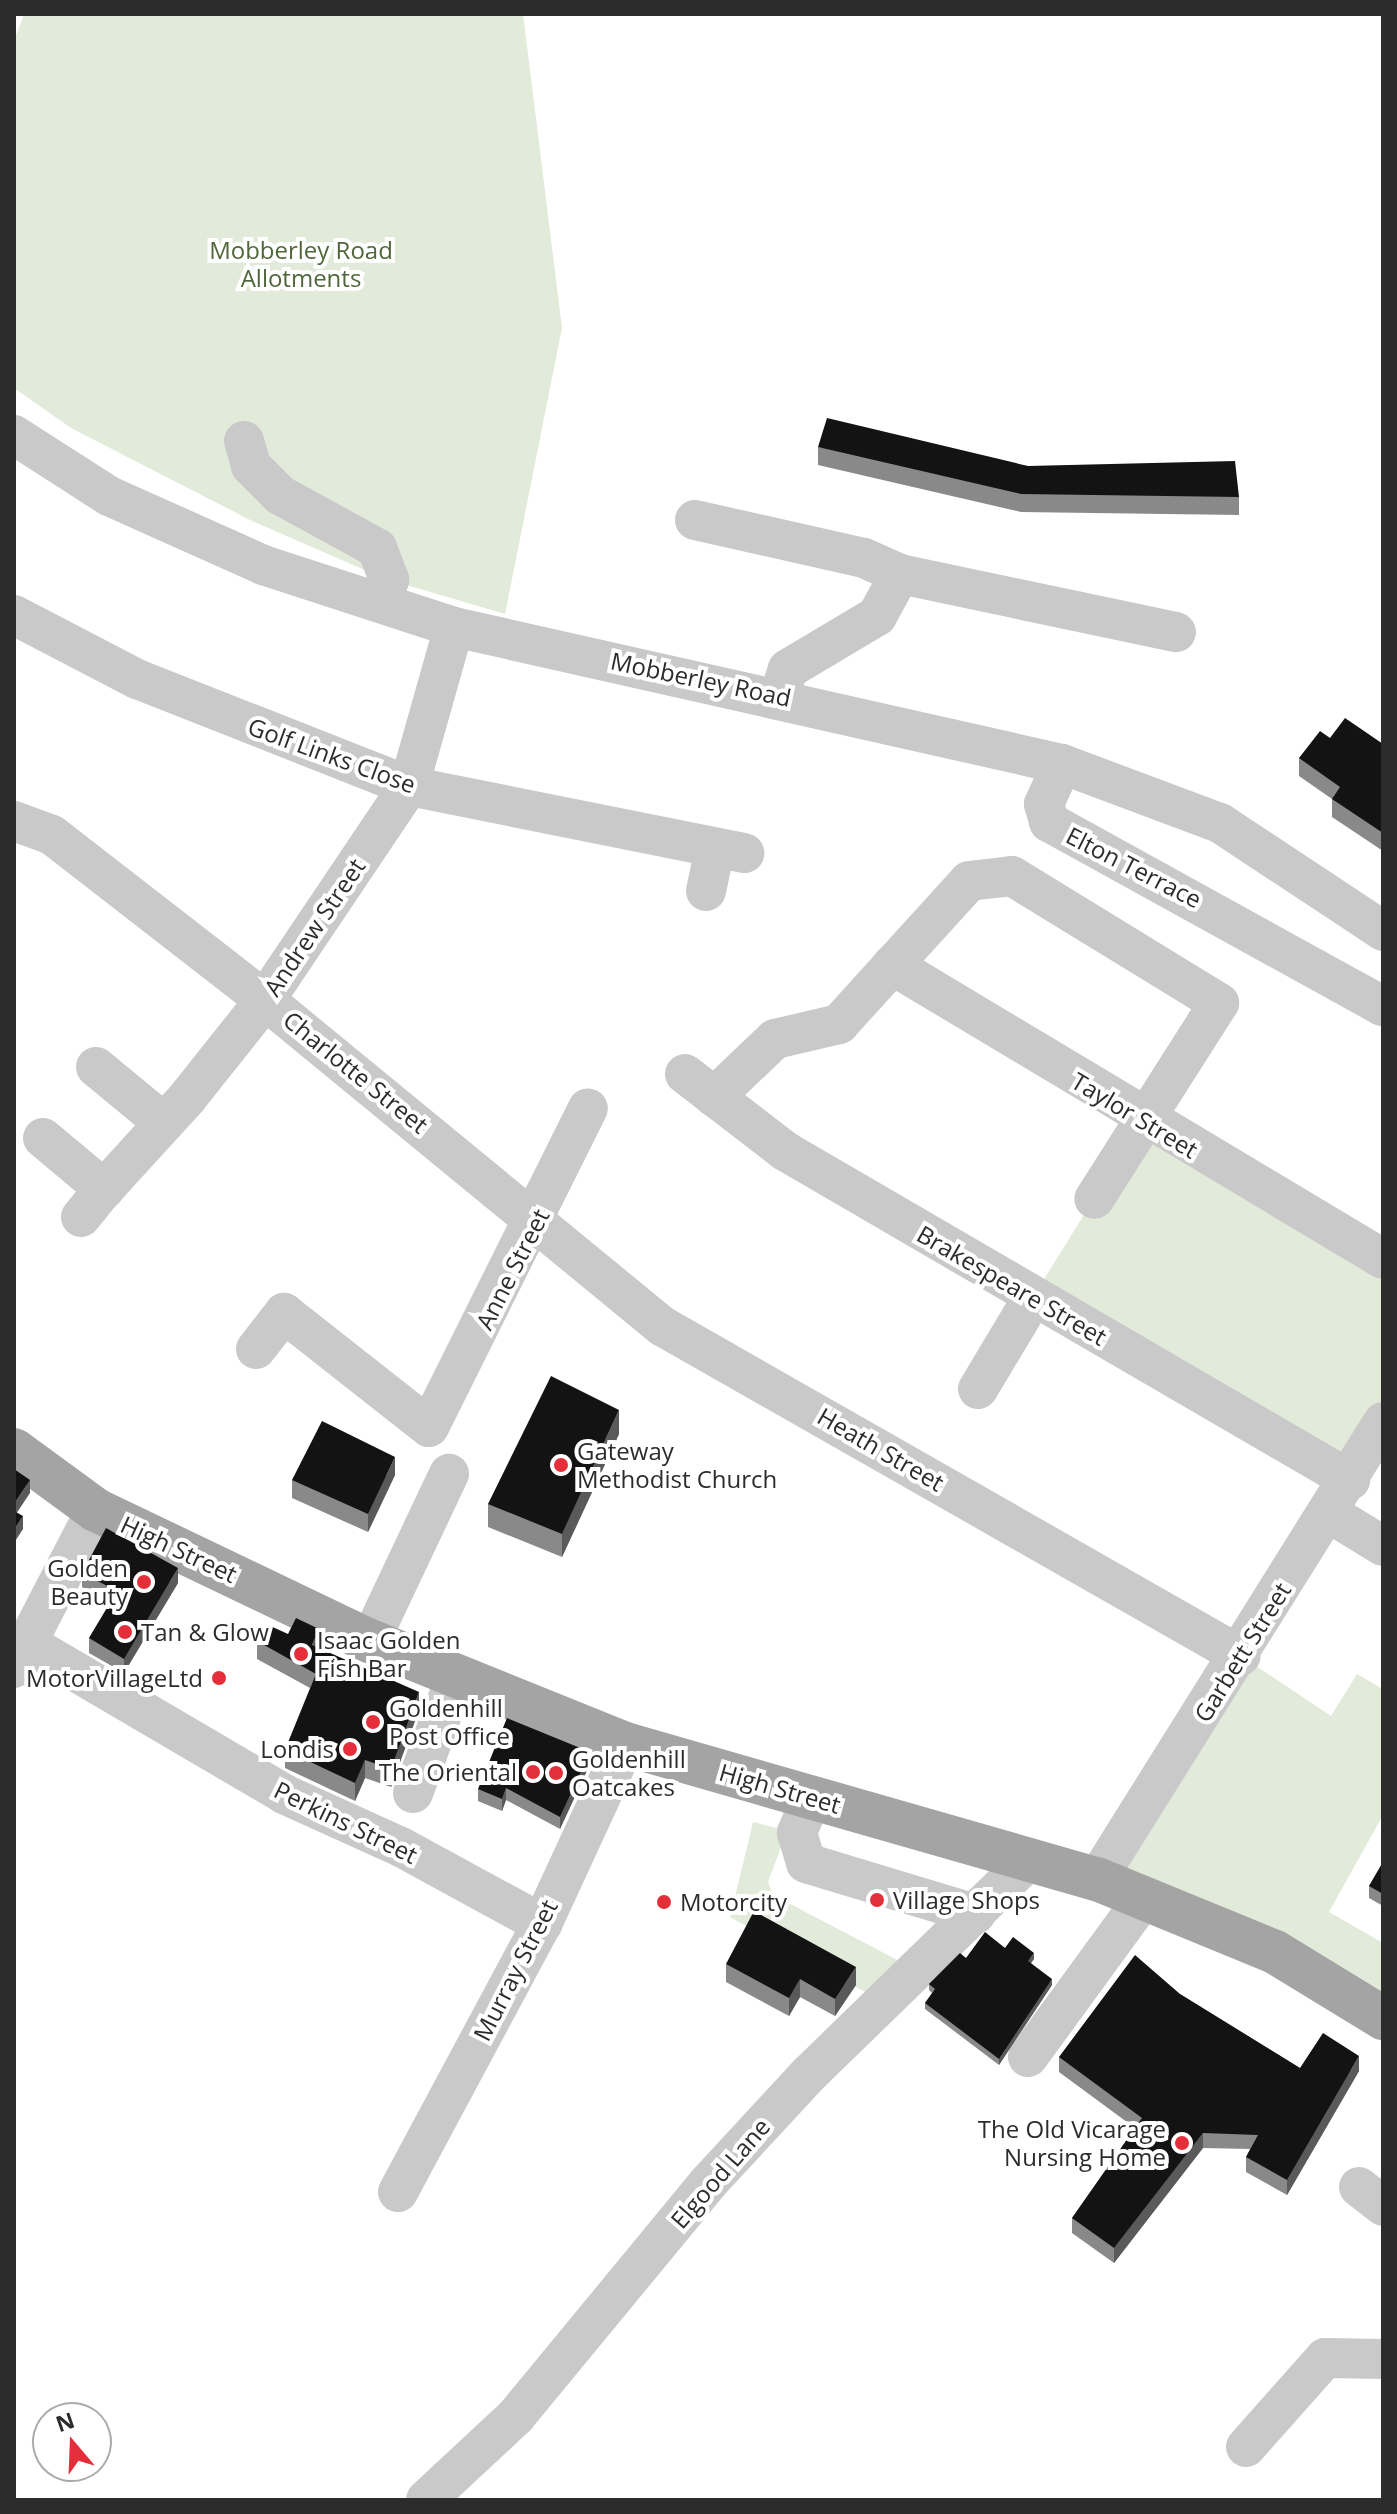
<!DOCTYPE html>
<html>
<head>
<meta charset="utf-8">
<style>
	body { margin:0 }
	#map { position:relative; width:1397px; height:2514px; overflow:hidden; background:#fff; font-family:"Open Sans",sans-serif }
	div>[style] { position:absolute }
	.green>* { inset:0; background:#e2eada }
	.minor>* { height:40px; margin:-20px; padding:0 20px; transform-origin:20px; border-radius:20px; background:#c9c9c9 }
	.major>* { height:44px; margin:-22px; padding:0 22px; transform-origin:22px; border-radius:22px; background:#a4a4a4 }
	.wall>* { inset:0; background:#898989 }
	.shaded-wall>* { inset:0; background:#5a5a5a }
	.building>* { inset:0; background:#131313 }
	.dots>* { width:22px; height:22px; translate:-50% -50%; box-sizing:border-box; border:4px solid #fff; border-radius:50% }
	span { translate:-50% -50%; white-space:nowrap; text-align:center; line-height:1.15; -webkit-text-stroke:8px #fff; paint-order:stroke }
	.park-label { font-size:24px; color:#4f673a }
	.street-label { font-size:24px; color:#2c2c2c }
	.poi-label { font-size:24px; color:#2c2c2c }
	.left { translate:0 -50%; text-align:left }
	.right { translate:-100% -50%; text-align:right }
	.frame { position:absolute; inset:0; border:16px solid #2c2c2c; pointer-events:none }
	.north { position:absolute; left:32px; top:2402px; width:80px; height:80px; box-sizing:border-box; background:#fff; border:2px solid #ababab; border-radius:50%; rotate:341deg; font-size:22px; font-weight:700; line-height:32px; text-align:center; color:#2c2c2c }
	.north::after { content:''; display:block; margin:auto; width:28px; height:36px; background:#e42e3a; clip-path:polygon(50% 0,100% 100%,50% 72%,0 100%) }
</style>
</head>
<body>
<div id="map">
	<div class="green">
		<div style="clip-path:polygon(24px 14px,523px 14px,562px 328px,505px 614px,383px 578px,252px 521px,71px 428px,14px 388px,14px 41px)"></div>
		<div style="clip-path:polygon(1142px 1121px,1383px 1259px,1383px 1422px,1350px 1480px,1033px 1297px)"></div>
		<div style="clip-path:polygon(1241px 1656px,1331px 1716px,1357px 1674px,1383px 1689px,1383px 1815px,1329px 1912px,1383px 1943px,1383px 2007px,1104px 1869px)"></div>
		<div style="clip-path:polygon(753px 1822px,797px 1833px,787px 1831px,768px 1882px,773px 1895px,905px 1964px,871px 1995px,730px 1917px)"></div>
	</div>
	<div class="minor">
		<div style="left:14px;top:435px;width:113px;rotate:32.7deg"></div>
		<div style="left:109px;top:496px;width:169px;rotate:24.1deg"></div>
		<div style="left:263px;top:565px;width:201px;rotate:18deg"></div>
		<div style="left:454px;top:627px;width:623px;rotate:12.7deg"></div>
		<div style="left:1062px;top:764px;width:169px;rotate:20.5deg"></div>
		<div style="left:1220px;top:823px;width:196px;rotate:33.5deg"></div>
		<div style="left:244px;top:441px;width:26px;rotate:74deg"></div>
		<div style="left:251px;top:466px;width:41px;rotate:45deg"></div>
		<div style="left:280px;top:495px;width:111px;rotate:28.7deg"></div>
		<div style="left:377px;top:548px;width:34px;rotate:69deg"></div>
		<div style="left:389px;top:580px;width:24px;rotate:109deg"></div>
		<div style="left:695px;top:520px;width:173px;rotate:12.7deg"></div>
		<div style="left:864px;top:558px;width:39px;rotate:24deg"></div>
		<div style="left:900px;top:574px;width:48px;rotate:118.7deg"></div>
		<div style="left:877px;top:616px;width:104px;rotate:149.2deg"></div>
		<div style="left:788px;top:669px;width:28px;rotate:108deg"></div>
		<div style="left:900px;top:574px;width:282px;rotate:11.9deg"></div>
		<div style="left:14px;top:615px;width:139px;rotate:27.5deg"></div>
		<div style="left:137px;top:679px;width:292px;rotate:21.5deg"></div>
		<div style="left:409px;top:786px;width:342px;rotate:11.3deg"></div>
		<div style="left:1062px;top:764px;width:44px;rotate:114.2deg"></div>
		<div style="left:1044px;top:804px;width:19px;rotate:74deg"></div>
		<div style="left:1049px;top:822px;width:381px;rotate:28.9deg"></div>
		<div style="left:14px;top:821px;width:40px;rotate:20.2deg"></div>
		<div style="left:52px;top:835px;width:269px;rotate:37.8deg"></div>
		<div style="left:265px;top:1000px;width:514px;rotate:39.39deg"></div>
		<div style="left:662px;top:1326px;width:666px;rotate:29.68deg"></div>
		<div style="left:706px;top:891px;width:44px;rotate:-78.2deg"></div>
		<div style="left:892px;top:965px;width:572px;rotate:30.91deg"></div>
		<div style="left:96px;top:1067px;width:88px;rotate:39.5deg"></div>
		<div style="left:685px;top:1074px;width:126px;rotate:37.6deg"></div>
		<div style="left:785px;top:1151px;width:654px;rotate:30.21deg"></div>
		<div style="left:714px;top:1097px;width:84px;rotate:-43.6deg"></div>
		<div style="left:775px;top:1039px;width:66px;rotate:-13.2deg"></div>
		<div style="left:839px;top:1024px;width:193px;rotate:-47.7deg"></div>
		<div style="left:969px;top:881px;width:43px;rotate:-6.6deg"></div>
		<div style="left:1012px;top:876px;width:243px;rotate:31.5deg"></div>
		<div style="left:1219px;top:1003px;width:232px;rotate:122.5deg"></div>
		<div style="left:43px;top:1138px;width:80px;rotate:39.9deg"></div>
		<div style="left:104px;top:1189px;width:123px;rotate:-47.6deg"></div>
		<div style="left:187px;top:1098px;width:125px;rotate:-51.5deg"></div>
		<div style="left:265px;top:1000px;width:258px;rotate:-56.1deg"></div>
		<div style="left:409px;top:786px;width:165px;rotate:-74.2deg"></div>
		<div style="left:81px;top:1217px;width:36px;rotate:-51deg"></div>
		<div style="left:256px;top:1349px;width:46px;rotate:-52.1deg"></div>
		<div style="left:284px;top:1313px;width:184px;rotate:38.2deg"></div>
		<div style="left:429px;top:1427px;width:356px;rotate:-63.5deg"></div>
		<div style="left:978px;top:1389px;width:107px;rotate:-59.1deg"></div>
		<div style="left:1329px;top:1513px;width:63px;rotate:31.4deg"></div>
		<div style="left:370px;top:1641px;width:185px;rotate:-64.7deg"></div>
		<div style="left:27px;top:1643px;width:298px;rotate:30.4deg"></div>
		<div style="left:284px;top:1794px;width:128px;rotate:24.4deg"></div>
		<div style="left:401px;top:1847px;width:161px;rotate:28.6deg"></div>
		<div style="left:14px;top:1668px;width:178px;rotate:-62.6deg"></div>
		<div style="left:413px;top:1793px;width:125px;rotate:-69.8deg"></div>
		<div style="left:812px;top:1797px;width:39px;rotate:113deg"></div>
		<div style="left:797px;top:1833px;width:31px;rotate:73deg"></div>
		<div style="left:806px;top:1863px;width:177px;rotate:16.8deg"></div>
		<div style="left:1097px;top:1879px;width:539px;rotate:-57.96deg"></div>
		<div style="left:1028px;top:2057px;width:197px;rotate:-53.9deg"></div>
		<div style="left:1359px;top:2187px;width:31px;rotate:38deg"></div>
		<div style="left:398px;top:2192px;width:304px;rotate:-61.8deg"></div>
		<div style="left:542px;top:1924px;width:198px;rotate:-65.2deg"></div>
		<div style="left:1246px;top:2447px;width:119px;rotate:-48.4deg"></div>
		<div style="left:1325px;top:2358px;width:58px;rotate:1deg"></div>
		<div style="left:426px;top:2500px;width:123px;rotate:-43deg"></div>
		<div style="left:516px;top:2416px;width:302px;rotate:-50.5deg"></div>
		<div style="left:708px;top:2183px;width:150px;rotate:-47.2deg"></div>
		<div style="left:810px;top:2073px;width:305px;rotate:-44.2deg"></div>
	</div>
	<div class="major">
		<div style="left:14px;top:1450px;width:102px;rotate:36.2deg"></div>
		<div style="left:96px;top:1510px;width:304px;rotate:25.6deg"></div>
		<div style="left:370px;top:1641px;width:275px;rotate:22deg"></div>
		<div style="left:625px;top:1744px;width:491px;rotate:16deg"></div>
		<div style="left:1097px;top:1879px;width:192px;rotate:22.3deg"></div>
		<div style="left:1275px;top:1952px;width:127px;rotate:31.4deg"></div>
	</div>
	<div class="wall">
		<div style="clip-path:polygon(818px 447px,1028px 466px,1239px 497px,1239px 515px,1021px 512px,818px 465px)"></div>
		<div style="clip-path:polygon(1383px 744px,1383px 851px,1332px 817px,1332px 799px,1299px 776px,1299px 758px)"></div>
		<div style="clip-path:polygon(619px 1434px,562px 1557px,488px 1527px,488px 1504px)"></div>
		<div style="clip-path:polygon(395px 1475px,368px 1532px,292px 1498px,292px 1480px)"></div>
		<div style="clip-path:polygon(82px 1573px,178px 1583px,124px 1673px,89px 1653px,89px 1638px,111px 1602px,82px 1587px)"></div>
		<div style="clip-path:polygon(288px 1634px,319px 1648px,419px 1710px,391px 1787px,365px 1778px,355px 1801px,285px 1768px,285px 1750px,310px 1688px,257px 1659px,257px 1641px)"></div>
		<div style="clip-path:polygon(590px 1764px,560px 1829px,506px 1800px,502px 1811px,478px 1801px,478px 1789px)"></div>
		<div style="clip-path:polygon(1383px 1862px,1383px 1906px,1369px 1898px,1369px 1886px)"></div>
		<div style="clip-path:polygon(1005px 1948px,1034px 1959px,1031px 1963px,1052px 1985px,999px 2065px,925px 2009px,925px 2003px,932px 1993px,929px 1990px,929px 1984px,966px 1958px)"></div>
		<div style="clip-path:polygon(726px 1964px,856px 1985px,835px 2016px,800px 1997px,789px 2016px,726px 1982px)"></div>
		<div style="clip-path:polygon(1180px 1994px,1300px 2068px,1359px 2071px,1287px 2195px,1246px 2172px,1246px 2157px,1250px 2149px,1203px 2148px,1114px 2263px,1072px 2233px,1072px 2218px,1135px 2128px,1059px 2072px,1059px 2057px)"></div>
	</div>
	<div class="shaded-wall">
		<div style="clip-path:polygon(619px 1410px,619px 1434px,562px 1557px,562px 1534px)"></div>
		<div style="clip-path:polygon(395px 1457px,395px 1475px,368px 1532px,368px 1514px)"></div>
		<div style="clip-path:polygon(30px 1480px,30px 1493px,14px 1517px,14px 1504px)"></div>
		<div style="clip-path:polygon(23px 1516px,23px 1529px,14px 1543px,14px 1530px)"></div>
		<div style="clip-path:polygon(178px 1568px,178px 1583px,124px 1673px,124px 1659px)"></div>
		<div style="clip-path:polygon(319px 1629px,319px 1647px,312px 1663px,312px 1645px)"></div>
		<div style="clip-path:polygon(419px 1692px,419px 1710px,391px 1787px,391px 1769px)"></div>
		<div style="clip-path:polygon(590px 1752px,590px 1764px,560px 1829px,560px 1817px)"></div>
		<div style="clip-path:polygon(365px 1760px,365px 1778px,355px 1801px,355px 1783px)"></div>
		<div style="clip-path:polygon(506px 1788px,506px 1800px,502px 1811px,502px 1799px)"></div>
		<div style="clip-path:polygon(1034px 1953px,1034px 1959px,1028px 1967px,1028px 1961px)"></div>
		<div style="clip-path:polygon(856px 1967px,856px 1985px,835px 2016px,835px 1999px)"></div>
		<div style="clip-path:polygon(800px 1979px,800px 1997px,789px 2016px,789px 1998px)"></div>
		<div style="clip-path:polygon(1052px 1979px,1052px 1985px,999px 2065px,999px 2059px)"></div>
		<div style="clip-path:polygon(1359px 2056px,1359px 2071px,1287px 2195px,1287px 2180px)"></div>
		<div style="clip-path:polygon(1203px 2133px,1203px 2148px,1114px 2263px,1114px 2248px)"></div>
	</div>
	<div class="building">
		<div style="clip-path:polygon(827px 418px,1028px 466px,1235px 461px,1239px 497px,1021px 494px,818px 447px)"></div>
		<div style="clip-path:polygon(1345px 718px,1383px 744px,1383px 833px,1332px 799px,1340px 787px,1299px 758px,1320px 731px,1330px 738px)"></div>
		<div style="clip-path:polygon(551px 1376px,619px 1410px,562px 1534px,488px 1504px)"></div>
		<div style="clip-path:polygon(322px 1421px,395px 1457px,368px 1514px,292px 1480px)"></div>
		<div style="clip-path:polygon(14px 1469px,30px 1480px,14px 1504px)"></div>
		<div style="clip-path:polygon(14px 1511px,23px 1516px,14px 1530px)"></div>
		<div style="clip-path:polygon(106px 1528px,178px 1568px,124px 1659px,89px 1638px,117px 1591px,82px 1573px)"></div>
		<div style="clip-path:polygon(296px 1618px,319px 1629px,312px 1645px,419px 1692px,391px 1769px,365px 1760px,355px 1783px,285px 1750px,316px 1674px,257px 1641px,266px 1624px,288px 1634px)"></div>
		<div style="clip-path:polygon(507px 1718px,590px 1752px,560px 1817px,506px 1788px,502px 1799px,478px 1789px)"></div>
		<div style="clip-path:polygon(1383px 1862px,1383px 1894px,1369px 1886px)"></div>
		<div style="clip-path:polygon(754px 1911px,856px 1967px,835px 1999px,800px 1979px,789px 1998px,726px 1964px)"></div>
		<div style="clip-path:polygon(985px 1932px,1005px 1948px,1013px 1937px,1034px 1953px,1028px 1961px,1052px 1979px,999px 2059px,925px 2003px,935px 1989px,929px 1984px,960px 1953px,966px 1958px)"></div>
		<div style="clip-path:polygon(1135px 1955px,1180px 1994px,1300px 2068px,1323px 2033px,1359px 2056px,1287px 2180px,1246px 2157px,1258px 2135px,1203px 2133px,1114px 2248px,1072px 2218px,1142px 2118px,1059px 2057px)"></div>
	</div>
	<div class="dots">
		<div style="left:561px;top:1465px;background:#e42e3a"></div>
		<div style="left:144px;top:1582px;background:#e42e3a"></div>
		<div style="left:125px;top:1632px;background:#e42e3a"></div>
		<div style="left:301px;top:1654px;background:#e42e3a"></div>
		<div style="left:219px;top:1678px;background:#e42e3a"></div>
		<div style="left:373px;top:1722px;background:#e42e3a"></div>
		<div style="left:350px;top:1749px;background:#e42e3a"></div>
		<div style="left:533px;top:1772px;background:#e42e3a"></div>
		<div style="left:556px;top:1773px;background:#e42e3a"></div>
		<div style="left:877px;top:1900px;background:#e42e3a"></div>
		<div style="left:664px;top:1902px;background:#e42e3a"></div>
		<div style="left:1182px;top:2143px;background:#e42e3a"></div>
	</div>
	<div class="park-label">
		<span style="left:301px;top:264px">Mobberley Road<br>Allotments</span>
	</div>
	<div class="street-label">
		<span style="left:701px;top:679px;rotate:12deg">Mobberley Road</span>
		<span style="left:332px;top:755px;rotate:20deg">Golf Links Close</span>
		<span style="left:1134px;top:867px;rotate:27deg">Elton Terrace</span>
		<span style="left:314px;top:927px;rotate:-56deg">Andrew Street</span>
		<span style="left:356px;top:1072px;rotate:39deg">Charlotte Street</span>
		<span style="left:1135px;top:1115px;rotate:31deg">Taylor Street</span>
		<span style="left:512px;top:1269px;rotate:-63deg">Anne Street</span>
		<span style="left:1012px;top:1285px;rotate:30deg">Brakespeare Street</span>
		<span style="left:881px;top:1449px;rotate:30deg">Heath Street</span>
		<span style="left:179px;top:1549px;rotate:25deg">High Street</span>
		<span style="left:1242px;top:1652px;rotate:-58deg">Garbett Street</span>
		<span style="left:780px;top:1788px;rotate:16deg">High Street</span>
		<span style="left:346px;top:1822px;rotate:26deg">Perkins Street</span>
		<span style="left:515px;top:1970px;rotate:-63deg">Murray Street</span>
		<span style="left:720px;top:2173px;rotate:-49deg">Elgood Lane</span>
	</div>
	<div class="poi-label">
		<span class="left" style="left:577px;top:1465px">Gateway<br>Methodist Church</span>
		<span class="right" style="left:128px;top:1582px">Golden<br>Beauty</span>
		<span class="left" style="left:141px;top:1632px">Tan &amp; Glow</span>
		<span class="left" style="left:317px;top:1654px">Isaac Golden<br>Fish Bar</span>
		<span class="right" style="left:203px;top:1678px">MotorVillageLtd</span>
		<span class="left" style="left:389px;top:1722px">Goldenhill<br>Post Office</span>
		<span class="right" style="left:334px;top:1749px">Londis</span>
		<span class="left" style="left:572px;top:1773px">Goldenhill<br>Oatcakes</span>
		<span class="right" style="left:517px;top:1772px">The Oriental</span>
		<span class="left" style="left:893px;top:1900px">Village Shops</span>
		<span class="left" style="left:680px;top:1902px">Motorcity</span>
		<span class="right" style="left:1166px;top:2143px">The Old Vicarage<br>Nursing Home</span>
	</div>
	<div class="frame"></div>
	<div class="north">N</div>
</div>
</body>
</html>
